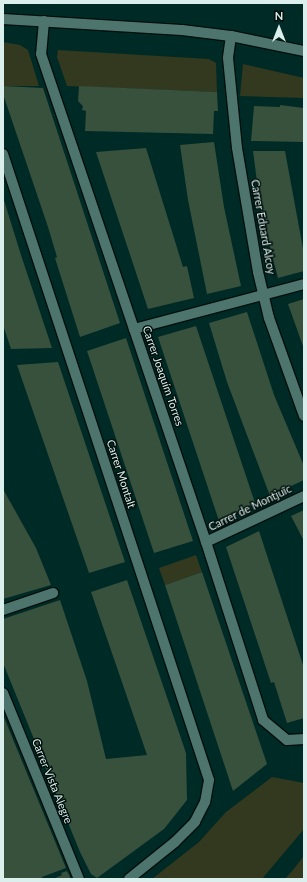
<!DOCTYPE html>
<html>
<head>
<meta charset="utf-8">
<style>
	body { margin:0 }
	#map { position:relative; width:307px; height:882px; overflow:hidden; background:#002a25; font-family:Lato,sans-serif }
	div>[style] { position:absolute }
	.green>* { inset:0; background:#32391f }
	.building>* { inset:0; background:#37513d }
	.roads { filter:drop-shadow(1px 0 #00100d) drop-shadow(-1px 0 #00100d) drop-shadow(0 1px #00100d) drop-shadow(0 -1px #00100d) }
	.street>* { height:10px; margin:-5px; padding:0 5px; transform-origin:5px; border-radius:5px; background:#4d756e }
	.secondary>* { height:10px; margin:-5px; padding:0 5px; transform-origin:5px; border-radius:5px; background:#4d756e }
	span { translate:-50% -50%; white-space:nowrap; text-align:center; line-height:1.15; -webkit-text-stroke:3px #02100d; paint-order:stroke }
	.street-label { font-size:11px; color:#dbf0ec }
	.frame { position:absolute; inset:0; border:4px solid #dbf0ec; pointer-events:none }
	.north { position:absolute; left:259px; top:8px; width:40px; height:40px; -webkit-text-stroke:3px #02100d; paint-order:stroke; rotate:0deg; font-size:11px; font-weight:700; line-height:16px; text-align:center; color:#dbf0ec }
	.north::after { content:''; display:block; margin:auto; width:14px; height:18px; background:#dbf0ec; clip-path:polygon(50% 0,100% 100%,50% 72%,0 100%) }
</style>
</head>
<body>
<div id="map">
	<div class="green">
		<div style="clip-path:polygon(3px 42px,20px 45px,28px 50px,39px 86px,3px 86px)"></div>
		<div style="clip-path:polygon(58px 50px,209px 59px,216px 63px,217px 92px,67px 86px,57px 57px)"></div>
		<div style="clip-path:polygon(243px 64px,304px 78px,304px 98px,240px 96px)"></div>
		<div style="clip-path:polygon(196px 555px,202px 572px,165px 585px,159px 568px)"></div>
		<div style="clip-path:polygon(272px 777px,304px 783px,304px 829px,262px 879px,152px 879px,199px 842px,226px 812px)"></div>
		<div style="clip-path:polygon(304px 856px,304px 879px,285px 879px,292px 871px)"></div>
	</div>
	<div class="building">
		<div style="clip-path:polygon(3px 86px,43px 88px,120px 323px,80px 337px,55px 258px,57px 257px,48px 227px,3px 94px)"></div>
		<div style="clip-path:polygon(79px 86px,217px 92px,218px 111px,214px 111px,213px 134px,85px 131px,86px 111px,82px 110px,83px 106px,78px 101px)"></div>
		<div style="clip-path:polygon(280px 105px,304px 108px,304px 142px,251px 141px,254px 106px,280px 107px)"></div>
		<div style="clip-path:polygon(214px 142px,224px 207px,241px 286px,207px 294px,188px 200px,180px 145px)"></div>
		<div style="clip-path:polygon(146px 148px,183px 267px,187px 266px,194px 298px,148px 309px,96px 152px)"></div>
		<div style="clip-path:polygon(253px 151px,285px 151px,304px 254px,304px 271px,278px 278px,261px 212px)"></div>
		<div style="clip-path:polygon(3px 197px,21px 255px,52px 348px,11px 349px,3px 325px)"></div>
		<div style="clip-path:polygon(304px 299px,304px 349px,288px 304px)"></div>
		<div style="clip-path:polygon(247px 312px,274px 395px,304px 466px,304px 480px,270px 496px,227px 382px,209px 323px)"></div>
		<div style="clip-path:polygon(196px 326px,255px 503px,219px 521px,158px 337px)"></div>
		<div style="clip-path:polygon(126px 338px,193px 541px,154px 553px,87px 351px)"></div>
		<div style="clip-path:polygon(58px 362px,125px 562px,89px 573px,17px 365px)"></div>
		<div style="clip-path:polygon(3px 489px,36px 548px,51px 585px,3px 599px)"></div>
		<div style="clip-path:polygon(304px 510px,304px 541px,291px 516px)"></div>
		<div style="clip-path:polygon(259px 531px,304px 668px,304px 718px,287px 723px,274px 682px,271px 683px,226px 547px)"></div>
		<div style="clip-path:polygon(202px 572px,267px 764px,233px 791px,165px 585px)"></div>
		<div style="clip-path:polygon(127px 580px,186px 753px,187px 800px,164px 829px,97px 878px,91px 874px,80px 852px,3px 663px,3px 619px,60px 600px,87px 681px,106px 759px,147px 755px,91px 592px)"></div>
		<div style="clip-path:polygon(3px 715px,66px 868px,42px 877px,43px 879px,3px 879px)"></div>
		<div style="clip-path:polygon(67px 871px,71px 879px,53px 879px,62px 875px,61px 873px)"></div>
	</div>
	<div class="roads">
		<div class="street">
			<div style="left:44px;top:21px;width:33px;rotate:95deg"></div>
			<div style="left:41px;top:54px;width:515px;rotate:71.32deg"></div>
			<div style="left:206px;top:542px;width:187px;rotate:72.2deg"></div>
			<div style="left:263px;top:720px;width:31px;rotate:40deg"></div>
			<div style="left:287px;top:740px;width:17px;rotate:-3deg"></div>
			<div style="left:231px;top:36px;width:22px;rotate:98deg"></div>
			<div style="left:228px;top:58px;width:90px;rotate:84.3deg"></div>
			<div style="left:237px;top:148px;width:126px;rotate:80.4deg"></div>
			<div style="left:258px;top:272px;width:47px;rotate:76.6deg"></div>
			<div style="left:269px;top:318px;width:104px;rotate:70.3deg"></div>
			<div style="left:3px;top:154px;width:659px;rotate:71.78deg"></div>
			<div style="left:209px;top:780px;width:22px;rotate:100deg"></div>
			<div style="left:205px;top:802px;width:22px;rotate:117deg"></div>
			<div style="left:195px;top:822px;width:28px;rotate:135deg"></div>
			<div style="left:175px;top:842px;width:59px;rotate:141.2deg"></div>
			<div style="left:134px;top:329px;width:176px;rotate:-14.8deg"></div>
			<div style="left:206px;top:542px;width:108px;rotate:-25.1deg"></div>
			<div style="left:3px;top:610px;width:53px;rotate:-18.8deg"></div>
			<div style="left:3px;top:693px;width:201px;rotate:67.8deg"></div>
		</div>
		<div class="secondary">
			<div style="left:3px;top:19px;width:179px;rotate:3.5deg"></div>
			<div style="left:182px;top:30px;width:49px;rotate:7deg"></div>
			<div style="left:231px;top:36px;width:75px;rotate:11.6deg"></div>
		</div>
	</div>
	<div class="street-label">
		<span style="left:263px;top:227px;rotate:80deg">Carrer Eduard Alcoy</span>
		<span style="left:163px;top:376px;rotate:71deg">Carrer Joaquím Torres</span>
		<span style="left:121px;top:474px;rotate:72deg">Carrer Montalt</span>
		<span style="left:250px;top:508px;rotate:-26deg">Carrer de Montjuïc</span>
		<span style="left:52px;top:781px;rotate:68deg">Carrer Vista Alegre</span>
	</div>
	<div class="frame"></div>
	<div class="north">N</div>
</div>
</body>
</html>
